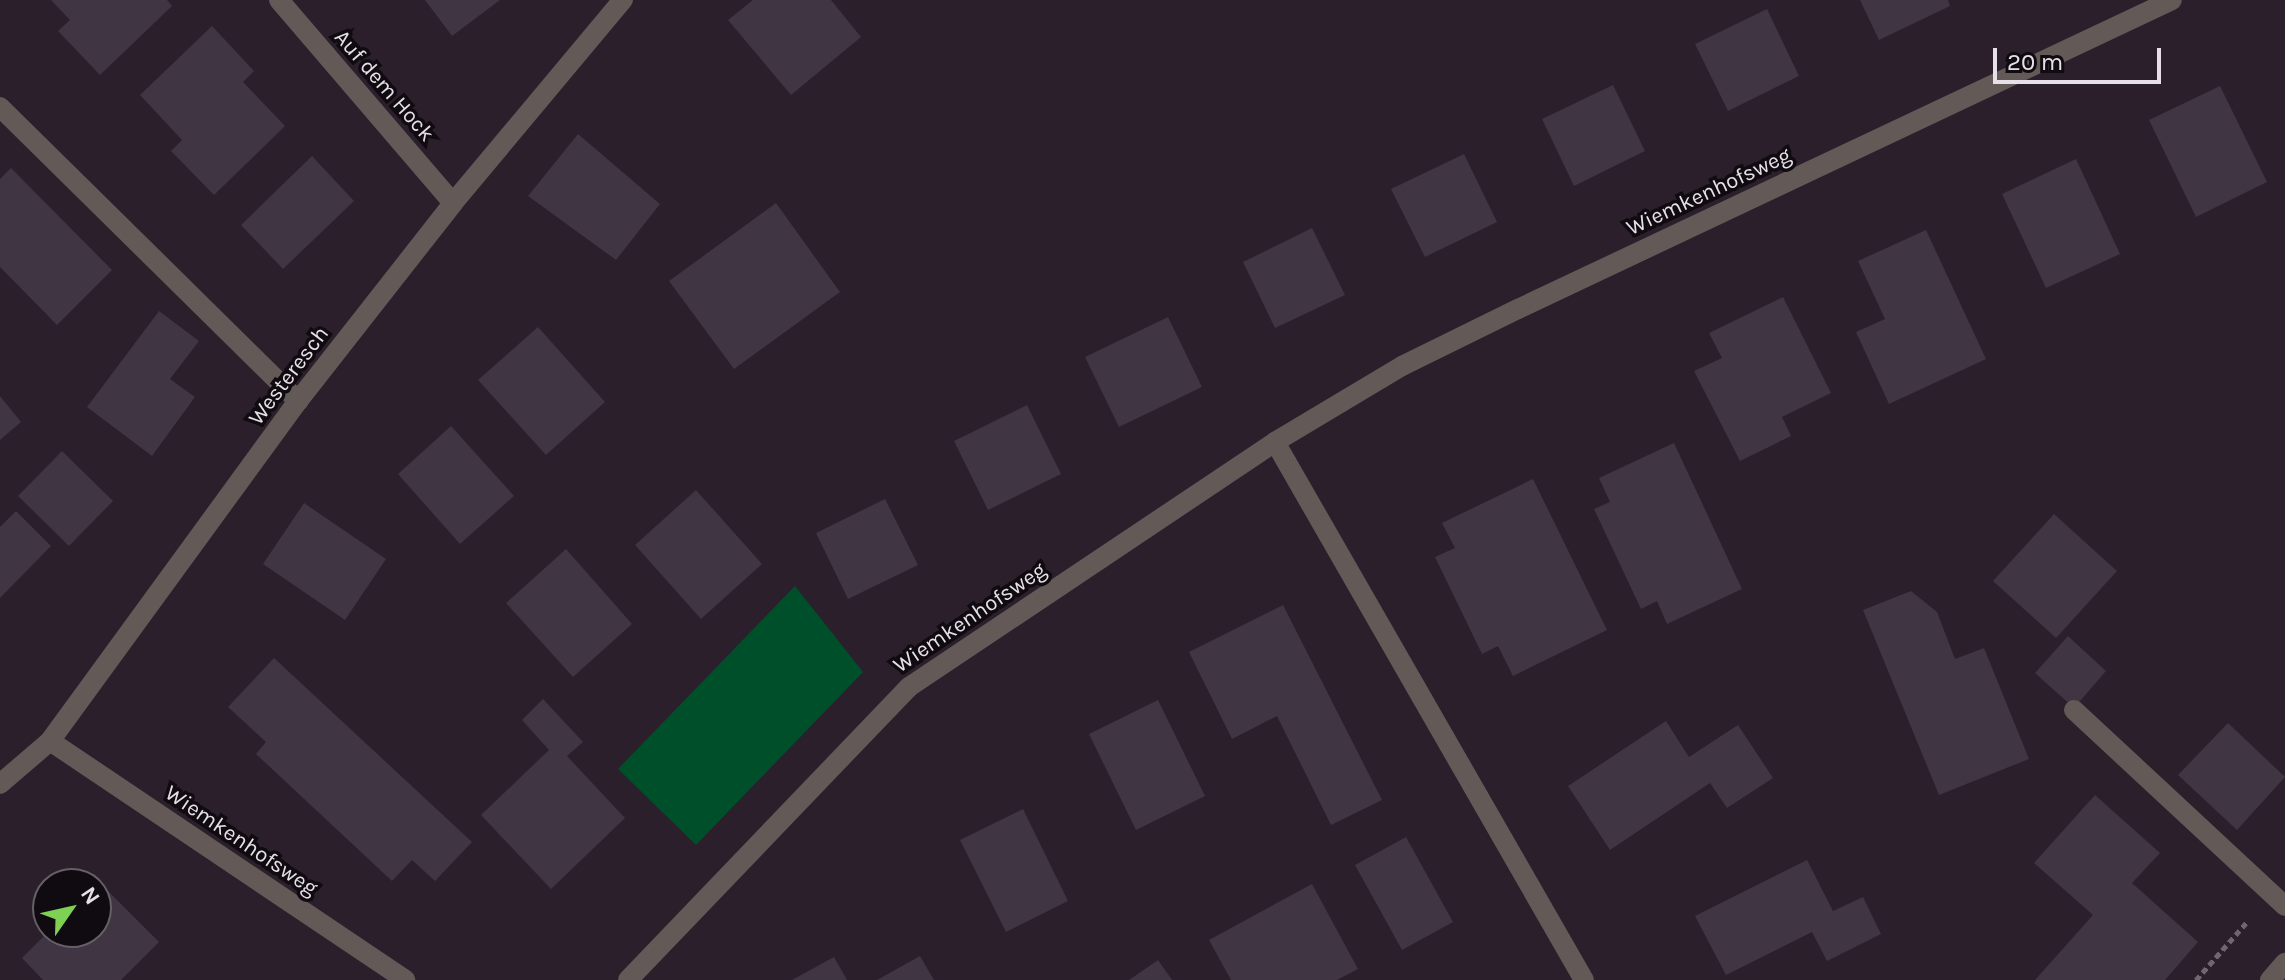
<!DOCTYPE html>
<html>
<head>
<meta charset="utf-8">
<style>
	body { margin:0 }
	#map { position:relative; width:2285px; height:980px; overflow:hidden; background:#2b1f2b; font-family:Karla,sans-serif }
	div>[style] { position:absolute }
	.green>* { inset:0; background:#004f2b }
	.building>* { inset:0; background:#3f3543 }
	.path>* { height:5px; margin-top:-2.5px; transform-origin:0; background:repeating-linear-gradient(90deg,#706670 0 6px,transparent 0 10px) }
	.service>* { height:20px; margin:-10px; padding:0 10px; transform-origin:10px; border-radius:10px; background:#635a58 }
	.minor>* { height:20px; margin:-10px; padding:0 10px; transform-origin:10px; border-radius:10px; background:#635a58 }
	.tertiary>* { height:20px; margin:-10px; padding:0 10px; transform-origin:10px; border-radius:10px; background:#635a58 }
	span { translate:-50% -50%; white-space:nowrap; text-align:center; line-height:1.15; -webkit-text-stroke:7px #100b10; paint-order:stroke }
	.street-label { font-size:22px; color:#e8e0e8 }
	.north { position:absolute; left:32px; top:868px; width:80px; height:80px; box-sizing:border-box; background:#100b10; border:2px solid #666066; border-radius:50%; rotate:56deg; font-size:22px; font-weight:700; line-height:32px; text-align:center; color:#e8e0e8 }
	.north::after { content:''; display:block; margin:auto; width:28px; height:36px; background:#7ed153; clip-path:polygon(50% 0,100% 100%,50% 72%,0 100%) }
	.scale { position:absolute; left:1993px; top:48px; width:168px; height:36px; box-sizing:border-box; border:4px solid #e8e0e8; border-top:0; padding-left:10px; font-size:24px; line-height:28px; white-space:nowrap; color:#e8e0e8; -webkit-text-stroke:6px #100b10; paint-order:stroke }
</style>
</head>
<body>
<div id="map">
	<div class="green">
		<div style="clip-path:polygon(795px 586px,863px 672px,696px 845px,618px 769px)"></div>
	</div>
	<div class="building">
		<div style="clip-path:polygon(51px 0,167px 0,172px 6px,100px 75px,58px 31px,70px 20px)"></div>
		<div style="clip-path:polygon(425px 0,500px 0,452px 36px)"></div>
		<div style="clip-path:polygon(753px 0,831px 0,861px 37px,791px 95px,728px 20px)"></div>
		<div style="clip-path:polygon(1860px 0,1948px 0,1950px 6px,1879px 40px)"></div>
		<div style="clip-path:polygon(1767px 9px,1799px 76px,1728px 111px,1695px 44px)"></div>
		<div style="clip-path:polygon(212px 26px,254px 71px,243px 82px,285px 126px,214px 195px,171px 151px,182px 140px,140px 95px)"></div>
		<div style="clip-path:polygon(1613px 85px,1645px 151px,1574px 186px,1542px 119px)"></div>
		<div style="clip-path:polygon(2220px 86px,2267px 182px,2196px 217px,2149px 120px)"></div>
		<div style="clip-path:polygon(578px 134px,660px 204px,616px 260px,528px 196px)"></div>
		<div style="clip-path:polygon(1464px 154px,1497px 222px,1425px 257px,1391px 189px)"></div>
		<div style="clip-path:polygon(312px 156px,354px 201px,283px 269px,241px 225px)"></div>
		<div style="clip-path:polygon(2076px 159px,2120px 254px,2046px 288px,2002px 194px)"></div>
		<div style="clip-path:polygon(11px 168px,112px 270px,57px 325px,0 267px,0 179px)"></div>
		<div style="clip-path:polygon(776px 203px,840px 292px,734px 369px,669px 281px)"></div>
		<div style="clip-path:polygon(1312px 228px,1345px 295px,1275px 328px,1243px 262px)"></div>
		<div style="clip-path:polygon(1926px 230px,1986px 359px,1889px 404px,1856px 332px,1885px 319px,1858px 261px)"></div>
		<div style="clip-path:polygon(1783px 297px,1831px 393px,1782px 417px,1791px 436px,1740px 461px,1694px 371px,1722px 358px,1709px 333px)"></div>
		<div style="clip-path:polygon(159px 311px,199px 341px,170px 379px,195px 397px,152px 456px,87px 407px)"></div>
		<div style="clip-path:polygon(1168px 317px,1202px 387px,1119px 427px,1085px 357px)"></div>
		<div style="clip-path:polygon(538px 327px,605px 402px,546px 455px,478px 380px)"></div>
		<div style="clip-path:polygon(0 396px,21px 422px,0 440px)"></div>
		<div style="clip-path:polygon(1027px 405px,1061px 474px,988px 510px,954px 441px)"></div>
		<div style="clip-path:polygon(451px 426px,514px 496px,460px 544px,398px 474px)"></div>
		<div style="clip-path:polygon(1674px 443px,1742px 589px,1667px 624px,1657px 601px,1641px 609px,1594px 509px,1610px 502px,1599px 478px)"></div>
		<div style="clip-path:polygon(62px 451px,113px 501px,69px 546px,18px 496px)"></div>
		<div style="clip-path:polygon(1533px 479px,1607px 630px,1513px 676px,1498px 646px,1482px 654px,1435px 557px,1455px 548px,1442px 523px)"></div>
		<div style="clip-path:polygon(696px 490px,762px 564px,701px 619px,635px 545px)"></div>
		<div style="clip-path:polygon(885px 499px,918px 565px,848px 599px,816px 533px)"></div>
		<div style="clip-path:polygon(304px 503px,386px 559px,345px 620px,263px 564px)"></div>
		<div style="clip-path:polygon(16px 511px,51px 546px,0 598px,0 527px)"></div>
		<div style="clip-path:polygon(2054px 514px,2117px 571px,2056px 638px,1993px 581px)"></div>
		<div style="clip-path:polygon(566px 549px,632px 624px,573px 677px,506px 603px)"></div>
		<div style="clip-path:polygon(1911px 591px,1937px 612px,1955px 659px,1984px 648px,2029px 759px,1939px 795px,1863px 610px)"></div>
		<div style="clip-path:polygon(1283px 605px,1382px 800px,1331px 825px,1277px 716px,1232px 739px,1189px 652px)"></div>
		<div style="clip-path:polygon(2068px 636px,2106px 671px,2074px 708px,2035px 673px)"></div>
		<div style="clip-path:polygon(274px 658px,472px 842px,435px 881px,412px 860px,392px 881px,256px 754px,266px 742px,228px 707px)"></div>
		<div style="clip-path:polygon(543px 699px,583px 742px,567px 756px,625px 818px,551px 889px,481px 815px,549px 750px,522px 720px)"></div>
		<div style="clip-path:polygon(1158px 700px,1205px 796px,1136px 830px,1089px 734px)"></div>
		<div style="clip-path:polygon(1666px 721px,1689px 757px,1738px 725px,1773px 778px,1727px 808px,1710px 783px,1610px 850px,1568px 786px)"></div>
		<div style="clip-path:polygon(2228px 723px,2285px 777px,2237px 830px,2178px 775px)"></div>
		<div style="clip-path:polygon(2095px 795px,2160px 853px,2132px 883px,2198px 942px,2165px 980px,2035px 980px,2093px 915px,2034px 863px)"></div>
		<div style="clip-path:polygon(1023px 809px,1068px 901px,1006px 932px,960px 840px)"></div>
		<div style="clip-path:polygon(1406px 837px,1453px 922px,1402px 950px,1355px 865px)"></div>
		<div style="clip-path:polygon(1807px 860px,1833px 911px,1863px 897px,1881px 934px,1827px 961px,1812px 932px,1726px 975px,1695px 916px)"></div>
		<div style="clip-path:polygon(98px 881px,159px 942px,121px 980px,43px 980px,22px 958px,48px 932px,96px 932px)"></div>
		<div style="clip-path:polygon(1312px 884px,1358px 969px,1337px 980px,1231px 980px,1209px 940px)"></div>
		<div style="clip-path:polygon(920px 956px,934px 980px,877px 980px)"></div>
		<div style="clip-path:polygon(834px 957px,847px 980px,792px 980px)"></div>
		<div style="clip-path:polygon(1158px 960px,1172px 980px,1129px 980px)"></div>
	</div>
	<div class="path">
		<div style="left:2196px;top:980px;width:77px;rotate:-48.7deg"></div>
	</div>
	<div class="service">
		<div style="left:0;top:107px;width:419px;rotate:44.6deg"></div>
		<div style="left:2074px;top:710px;width:288px;rotate:42.9deg"></div>
	</div>
	<div class="minor">
		<div style="left:279px;top:0;width:267px;rotate:49.4deg"></div>
		<div style="left:1275px;top:442px;width:620px;rotate:60.13deg"></div>
		<div style="left:50px;top:741px;width:428px;rotate:33.9deg"></div>
		<div style="left:0;top:784px;width:66px;rotate:-40.7deg"></div>
		<div style="left:50px;top:741px;width:421px;rotate:-53.9deg"></div>
		<div style="left:298px;top:401px;width:251px;rotate:-51.9deg"></div>
		<div style="left:453px;top:203px;width:265px;rotate:-50.1deg"></div>
		<div style="left:628px;top:980px;width:406px;rotate:-46.2deg"></div>
		<div style="left:909px;top:687px;width:440px;rotate:-33.8deg"></div>
		<div style="left:1275px;top:442px;width:148px;rotate:-30.9deg"></div>
		<div style="left:1402px;top:366px;width:129px;rotate:-26.2deg"></div>
		<div style="left:1518px;top:309px;width:723px;rotate:-25.29deg"></div>
	</div>
	<div class="tertiary">
		<div style="left:2270px;top:980px;width:23px;rotate:-49deg"></div>
	</div>
	<div class="street-label">
		<span style="left:384px;top:86px;rotate:49deg">Auf dem Hock</span>
		<span style="left:1709px;top:192px;rotate:-25deg">Wiemkenhofsweg</span>
		<span style="left:289px;top:376px;rotate:-53deg">Westeresch</span>
		<span style="left:970px;top:618px;rotate:-34deg">Wiemkenhofsweg</span>
		<span style="left:241px;top:841px;rotate:34deg">Wiemkenhofsweg</span>
	</div>
	<div class="north">N</div>
	<div class="scale">20 m</div>
</div>
</body>
</html>
